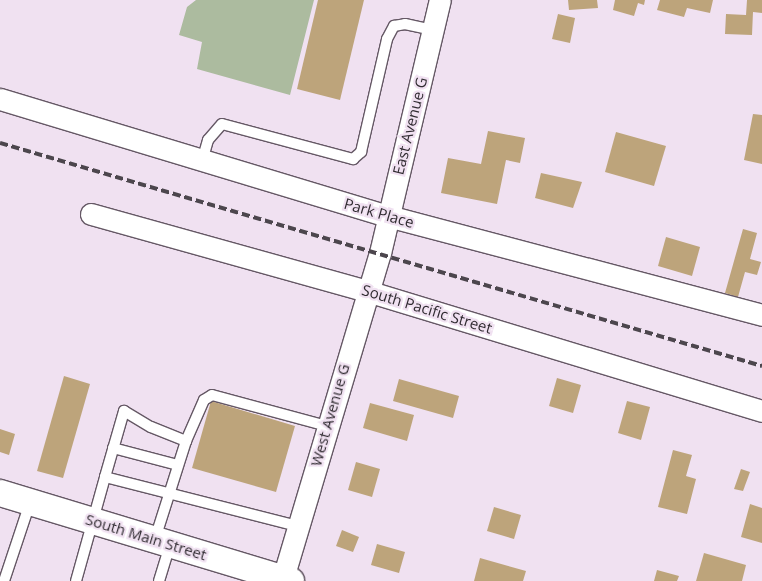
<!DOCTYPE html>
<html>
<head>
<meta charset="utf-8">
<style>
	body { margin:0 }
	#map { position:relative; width:762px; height:581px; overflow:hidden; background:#f0e1f1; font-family:"Open Sans",sans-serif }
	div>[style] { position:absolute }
	.green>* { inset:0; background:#acbb9f }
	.building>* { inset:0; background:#bda47b }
	.roads { filter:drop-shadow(1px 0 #655865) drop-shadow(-1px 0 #655865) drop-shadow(0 1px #655865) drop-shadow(0 -1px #655865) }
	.service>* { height:10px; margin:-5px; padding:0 5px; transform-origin:5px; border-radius:5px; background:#fff }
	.minor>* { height:21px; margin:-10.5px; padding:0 10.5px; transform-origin:10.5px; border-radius:10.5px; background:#fff }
	.tertiary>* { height:26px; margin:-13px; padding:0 13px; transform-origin:13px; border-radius:13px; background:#fff }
	.rail>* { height:4px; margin-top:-2px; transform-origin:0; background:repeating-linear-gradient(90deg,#4c464d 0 8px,transparent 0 12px) }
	span { translate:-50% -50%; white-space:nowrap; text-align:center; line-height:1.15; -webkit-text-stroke:4.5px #f0e1f1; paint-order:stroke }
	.street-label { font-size:15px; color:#302b31 }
</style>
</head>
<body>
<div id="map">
	<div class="green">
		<div style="clip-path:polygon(196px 0,314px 0,290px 95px,197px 69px,202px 42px,179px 35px,187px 7px)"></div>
	</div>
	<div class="building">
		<div style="clip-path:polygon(318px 0,364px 0,340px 100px,297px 89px)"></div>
		<div style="clip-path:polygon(568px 0,597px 0,598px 8px,569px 10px)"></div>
		<div style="clip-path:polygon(615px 0,645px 0,644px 5px,638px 3px,634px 16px,613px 10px)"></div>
		<div style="clip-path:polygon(660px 0,713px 0,710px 13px,687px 8px,684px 17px,657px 10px)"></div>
		<div style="clip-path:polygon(747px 0,762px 0,762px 13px,753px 12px,752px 35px,725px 34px,726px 14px,746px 15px)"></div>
		<div style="clip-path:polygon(558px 14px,575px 18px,570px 43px,552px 39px)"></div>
		<div style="clip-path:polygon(753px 114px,762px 115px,762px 164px,744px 160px)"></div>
		<div style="clip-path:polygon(488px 131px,525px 138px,520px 163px,506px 160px,497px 204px,441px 193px,448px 158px,481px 164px)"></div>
		<div style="clip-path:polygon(616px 132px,666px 146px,654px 186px,605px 172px)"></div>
		<div style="clip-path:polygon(541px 173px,582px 182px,573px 208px,535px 198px)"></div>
		<div style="clip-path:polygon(743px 229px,757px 233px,750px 259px,761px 262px,757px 275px,745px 272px,738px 297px,725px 293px)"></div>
		<div style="clip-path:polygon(666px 237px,700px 247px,692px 276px,658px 266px)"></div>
		<div style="clip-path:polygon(64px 376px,90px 384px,63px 478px,37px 471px)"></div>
		<div style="clip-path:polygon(557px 378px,581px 385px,573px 413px,549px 406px)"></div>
		<div style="clip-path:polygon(399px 379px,459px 396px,453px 418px,393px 401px)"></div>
		<div style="clip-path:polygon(211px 401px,295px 426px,276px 492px,192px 468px)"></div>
		<div style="clip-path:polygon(627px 401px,650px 407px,641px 440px,618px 433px)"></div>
		<div style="clip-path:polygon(370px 403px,414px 415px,407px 441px,363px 428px)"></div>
		<div style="clip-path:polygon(0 429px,15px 434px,9px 455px,0 452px)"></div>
		<div style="clip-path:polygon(673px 450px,692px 455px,686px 476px,696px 479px,687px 514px,658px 507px)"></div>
		<div style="clip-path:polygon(356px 462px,380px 469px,372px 497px,348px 490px)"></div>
		<div style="clip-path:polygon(741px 469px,750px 472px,743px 491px,734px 489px)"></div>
		<div style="clip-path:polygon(750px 504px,762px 508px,762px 543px,741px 537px)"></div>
		<div style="clip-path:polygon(494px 507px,521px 515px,514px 539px,487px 531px)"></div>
		<div style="clip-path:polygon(342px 530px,359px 537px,353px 552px,336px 546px)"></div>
		<div style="clip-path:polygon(377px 544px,405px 552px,399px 573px,371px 565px)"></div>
		<div style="clip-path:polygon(704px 553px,746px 565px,742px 581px,696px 581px)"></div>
		<div style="clip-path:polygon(480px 558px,526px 571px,523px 581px,474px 581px)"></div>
		<div style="clip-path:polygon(657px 570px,679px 576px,677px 581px,654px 581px)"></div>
	</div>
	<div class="roads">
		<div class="service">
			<div style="left:202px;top:161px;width:22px;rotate:-74deg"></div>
			<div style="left:208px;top:140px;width:21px;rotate:-49deg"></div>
			<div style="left:222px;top:124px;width:136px;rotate:15deg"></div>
			<div style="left:353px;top:159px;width:11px;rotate:-41deg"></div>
			<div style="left:361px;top:152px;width:116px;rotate:-77deg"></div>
			<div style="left:387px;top:39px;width:15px;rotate:-62deg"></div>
			<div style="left:394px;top:26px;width:11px;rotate:-10deg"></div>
			<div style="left:405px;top:24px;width:29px;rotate:12deg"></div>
			<div style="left:186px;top:441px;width:45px;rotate:-66.3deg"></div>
			<div style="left:204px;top:400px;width:9px;rotate:-32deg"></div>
			<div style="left:212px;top:395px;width:119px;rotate:15.1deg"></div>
			<div style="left:113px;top:448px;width:67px;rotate:14.7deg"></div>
			<div style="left:105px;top:477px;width:69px;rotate:-73.9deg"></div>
			<div style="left:124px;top:411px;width:31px;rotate:31deg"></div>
			<div style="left:151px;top:427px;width:38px;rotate:22deg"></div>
			<div style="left:186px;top:441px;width:103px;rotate:107.6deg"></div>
			<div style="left:4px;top:581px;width:82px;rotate:-71.6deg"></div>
			<div style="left:76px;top:581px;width:108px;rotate:-74.4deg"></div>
			<div style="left:105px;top:477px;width:198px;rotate:14.3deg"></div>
			<div style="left:159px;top:581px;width:38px;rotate:-73deg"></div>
		</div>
		<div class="minor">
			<div style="left:0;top:99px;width:405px;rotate:16.8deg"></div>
			<div style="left:388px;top:216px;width:387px;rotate:14.8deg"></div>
			<div style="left:91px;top:214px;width:287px;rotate:15.6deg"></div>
			<div style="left:367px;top:291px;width:413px;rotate:16.9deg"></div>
			<div style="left:283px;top:578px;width:339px;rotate:-73.4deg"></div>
			<div style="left:380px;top:253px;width:260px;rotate:-76.7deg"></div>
		</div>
		<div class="tertiary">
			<div style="left:0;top:493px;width:304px;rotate:16.8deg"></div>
		</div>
	</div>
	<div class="rail">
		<div style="left:0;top:143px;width:794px;rotate:16.31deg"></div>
	</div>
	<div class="street-label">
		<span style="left:410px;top:126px;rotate:-76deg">East Avenue G</span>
		<span style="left:379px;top:213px;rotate:16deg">Park Place</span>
		<span style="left:427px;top:309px;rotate:17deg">South Pacific Street</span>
		<span style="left:330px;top:415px;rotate:-74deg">West Avenue G</span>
		<span style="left:146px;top:537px;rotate:17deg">South Main Street</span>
	</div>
</div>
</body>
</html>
